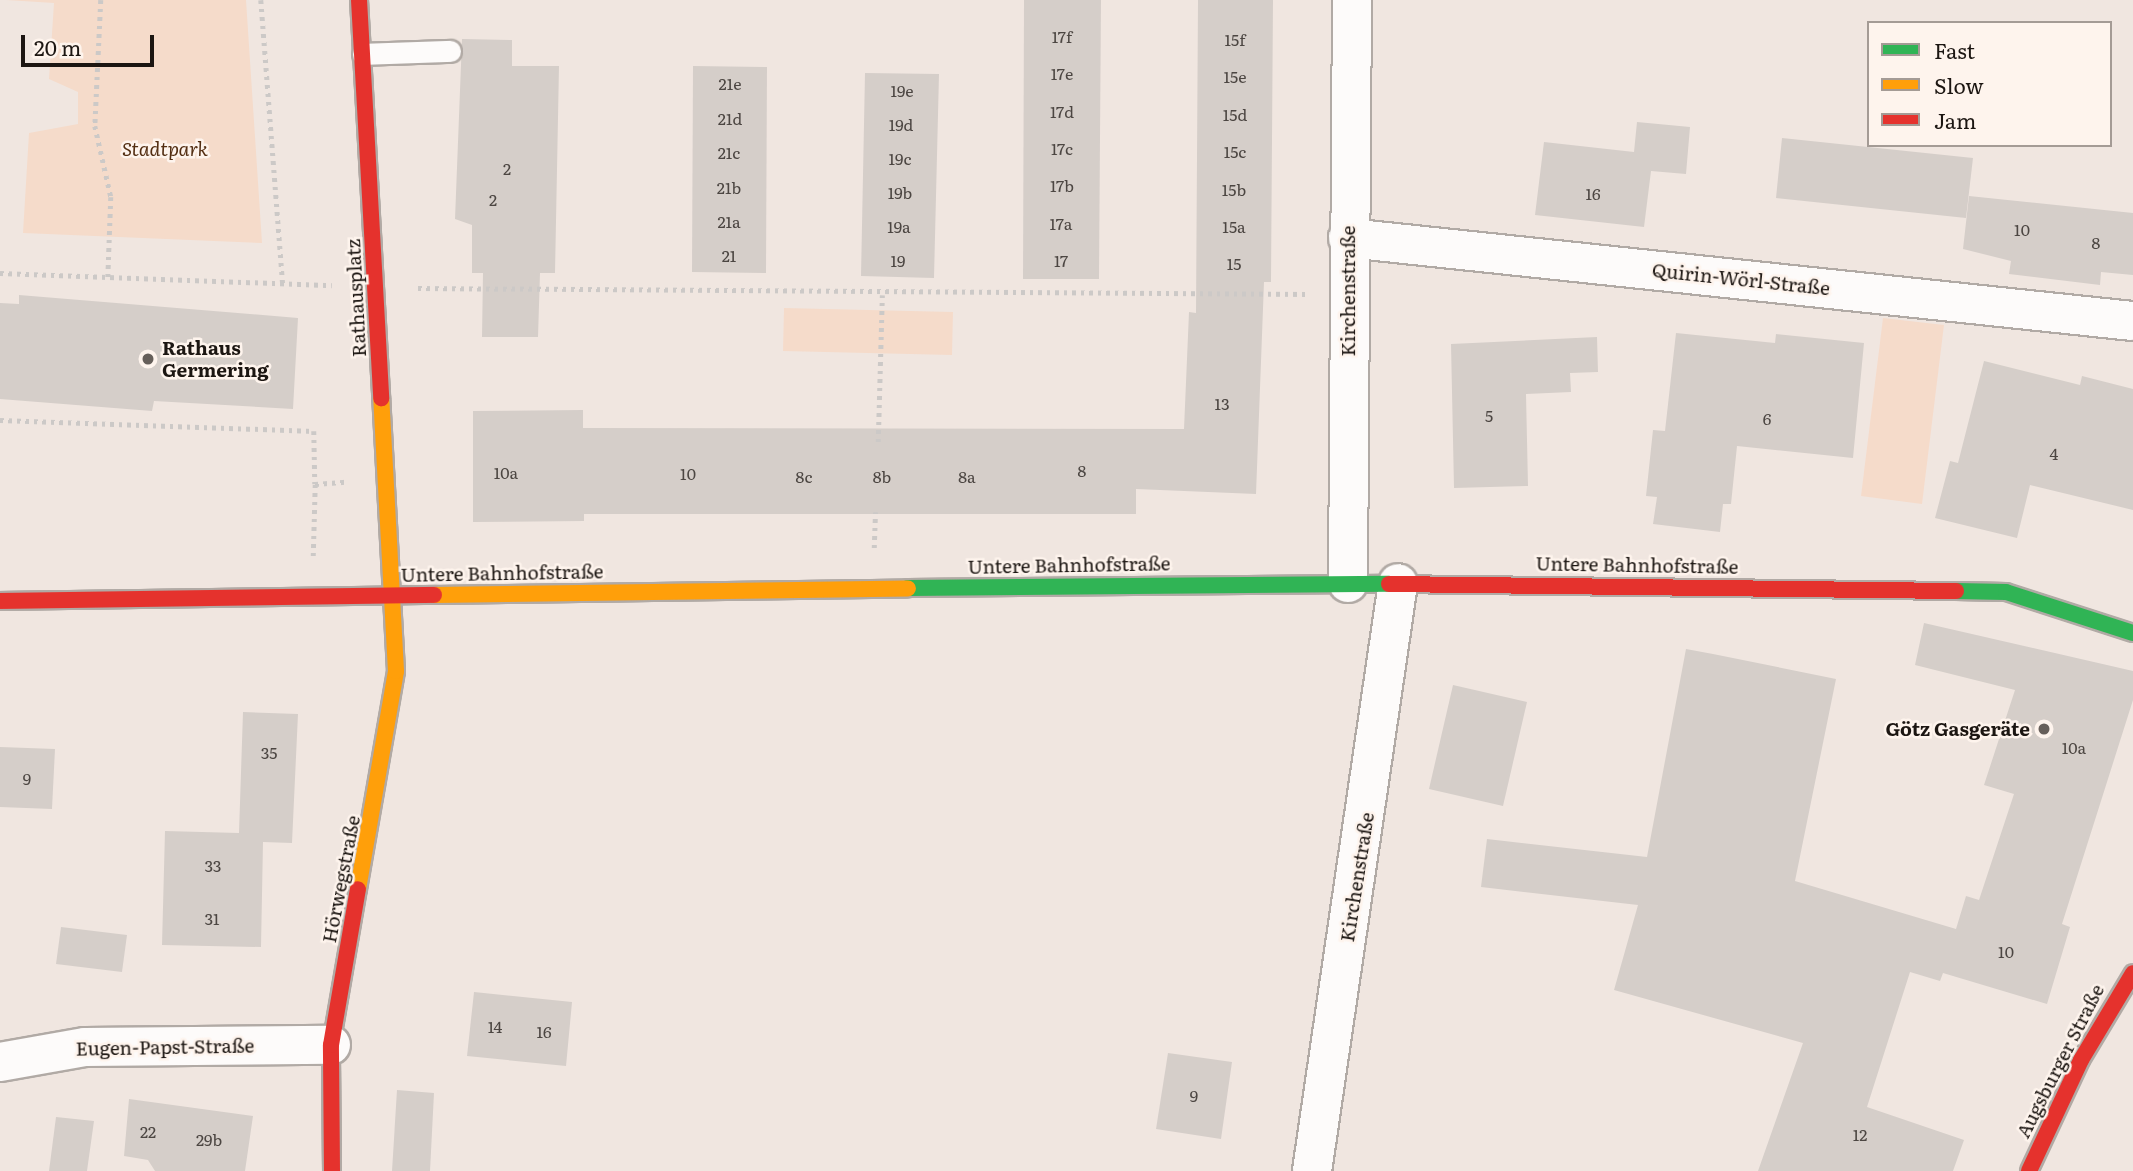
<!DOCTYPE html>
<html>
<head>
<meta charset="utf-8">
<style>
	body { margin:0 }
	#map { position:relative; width:2133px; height:1171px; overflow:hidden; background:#f0e6e0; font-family:Literata,serif }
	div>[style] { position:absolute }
	.green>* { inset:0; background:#f5dbca }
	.building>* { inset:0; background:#d5cec9 }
	.path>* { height:4.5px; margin-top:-2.25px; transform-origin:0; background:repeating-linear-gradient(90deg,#ccc9c7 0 3.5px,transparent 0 8.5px) }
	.roads { filter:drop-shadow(2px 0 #b1aaa5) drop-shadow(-2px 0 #b1aaa5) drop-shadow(0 2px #b1aaa5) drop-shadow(0 -2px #b1aaa5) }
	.lane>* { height:21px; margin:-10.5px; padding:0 10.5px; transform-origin:10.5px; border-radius:10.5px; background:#fdfbfa }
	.street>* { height:38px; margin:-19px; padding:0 19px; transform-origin:19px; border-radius:19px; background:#fdfbfa }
	.fast>* { height:16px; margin:-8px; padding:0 8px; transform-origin:8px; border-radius:8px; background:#30b455 }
	.slow>* { height:16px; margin:-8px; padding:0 8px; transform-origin:8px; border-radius:8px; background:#ff9f0a }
	.jam>* { height:16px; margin:-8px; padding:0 8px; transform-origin:8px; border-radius:8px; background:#e5322d }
	.dots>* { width:19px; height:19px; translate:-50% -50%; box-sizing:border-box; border:4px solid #fef4ed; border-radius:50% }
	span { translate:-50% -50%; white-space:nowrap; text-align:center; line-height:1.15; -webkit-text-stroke:5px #fef4ed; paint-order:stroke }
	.number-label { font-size:16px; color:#4c4642 }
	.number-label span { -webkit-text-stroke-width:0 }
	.park-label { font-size:19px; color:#532e12; font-style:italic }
	.street-label { font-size:19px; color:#1c1612 }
	.poi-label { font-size:19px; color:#1c1612; font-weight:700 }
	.left { translate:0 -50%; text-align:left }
	.right { translate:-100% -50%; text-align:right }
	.legend { position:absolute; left:1867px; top:21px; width:245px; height:126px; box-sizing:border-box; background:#fef4ed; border:2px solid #a49b95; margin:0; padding:9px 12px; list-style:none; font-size:21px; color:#1c1612 }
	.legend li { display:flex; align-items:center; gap:14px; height:35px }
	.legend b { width:35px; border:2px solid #a49b95 }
	.scale { position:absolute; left:21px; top:35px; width:133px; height:32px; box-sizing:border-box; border:4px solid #1c1612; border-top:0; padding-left:9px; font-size:21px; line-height:24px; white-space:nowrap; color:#1c1612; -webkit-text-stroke:5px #fef4ed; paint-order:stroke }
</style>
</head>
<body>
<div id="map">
	<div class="green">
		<div style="clip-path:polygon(6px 0,246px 0,262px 243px,23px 233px,29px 133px,78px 124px,78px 92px,49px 79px,54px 3px)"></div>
		<div style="clip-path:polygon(784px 308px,953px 312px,952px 355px,783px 351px)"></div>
		<div style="clip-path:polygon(1883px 318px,1944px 325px,1922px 504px,1861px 496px)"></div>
	</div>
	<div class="building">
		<div style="clip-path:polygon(1024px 0,1101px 0,1099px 279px,1023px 279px)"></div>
		<div style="clip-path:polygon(1198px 0,1273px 0,1271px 282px,1264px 282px,1256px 494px,1136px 489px,1136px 514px,584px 514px,584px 521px,473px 522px,473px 411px,583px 410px,583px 428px,1184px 429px,1189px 312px,1196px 313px)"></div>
		<div style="clip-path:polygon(462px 39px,512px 40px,512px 66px,559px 66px,555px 273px,540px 273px,538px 337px,482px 337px,483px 273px,472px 273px,472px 225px,455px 219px)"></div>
		<div style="clip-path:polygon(693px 66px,767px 67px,766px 273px,692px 272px)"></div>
		<div style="clip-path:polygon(865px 73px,939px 74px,934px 278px,861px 276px)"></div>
		<div style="clip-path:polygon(1637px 122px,1690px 127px,1686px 174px,1651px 171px,1644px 227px,1535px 215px,1544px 142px,1634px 152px)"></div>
		<div style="clip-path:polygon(1782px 138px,1973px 158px,1966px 218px,1776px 198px)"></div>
		<div style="clip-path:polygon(1969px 196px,2133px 213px,2133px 275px,2101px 272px,2100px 285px,2009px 274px,2011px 261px,1963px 249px)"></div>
		<div style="clip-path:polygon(19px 295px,298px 318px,293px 409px,154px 401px,152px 411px,0 399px,0 303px,19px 304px)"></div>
		<div style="clip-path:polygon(1676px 333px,1775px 343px,1776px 334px,1864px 343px,1853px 458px,1737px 446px,1731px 504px,1723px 504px,1720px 532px,1653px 524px,1657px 497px,1646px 496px,1653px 430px,1665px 431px)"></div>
		<div style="clip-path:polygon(1597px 337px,1598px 372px,1570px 373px,1571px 392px,1526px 394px,1528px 486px,1454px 488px,1451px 344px)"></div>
		<div style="clip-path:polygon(1984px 361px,2080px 385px,2082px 376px,2133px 389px,2133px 510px,2030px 485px,2017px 538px,1935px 518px,1950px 461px,1958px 463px)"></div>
		<div style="clip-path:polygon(1924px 623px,2133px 671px,2133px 700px,2062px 924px,2070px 927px,2047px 1004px,1943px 973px,1940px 981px,1910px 972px,1867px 1107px,1964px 1140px,1953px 1171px,1758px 1171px,1803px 1043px,1614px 990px,1638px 905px,1481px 887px,1487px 839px,1647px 857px,1686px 649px,1713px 654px,1836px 679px,1795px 881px,1956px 929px,1966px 896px,1979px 900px,2014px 794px,1984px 785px,2015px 690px,1915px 665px)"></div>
		<div style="clip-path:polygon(1453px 685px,1527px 702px,1503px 806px,1429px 789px)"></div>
		<div style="clip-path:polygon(243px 712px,298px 714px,292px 843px,263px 842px,261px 947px,162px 945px,165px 831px,239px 833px)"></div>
		<div style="clip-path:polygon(0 747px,55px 749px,52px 809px,0 807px)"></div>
		<div style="clip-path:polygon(61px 927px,127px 935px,122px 972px,56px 964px)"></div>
		<div style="clip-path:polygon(474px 992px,572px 1002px,566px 1066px,467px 1056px)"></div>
		<div style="clip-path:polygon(1168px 1053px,1232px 1062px,1221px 1139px,1156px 1129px)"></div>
		<div style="clip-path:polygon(397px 1090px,434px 1093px,430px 1171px,392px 1171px)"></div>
		<div style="clip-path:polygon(129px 1099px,253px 1116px,245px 1171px,155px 1171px,148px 1160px,124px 1156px)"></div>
		<div style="clip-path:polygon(56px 1117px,94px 1121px,87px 1171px,49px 1171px)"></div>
	</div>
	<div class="path">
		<div style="left:101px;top:0;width:126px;rotate:92.7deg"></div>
		<div style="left:95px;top:126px;width:73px;rotate:77.3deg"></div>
		<div style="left:111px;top:197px;width:81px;rotate:92.1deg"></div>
		<div style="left:261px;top:0;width:284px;rotate:85.6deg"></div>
		<div style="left:0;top:273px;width:332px;rotate:2.1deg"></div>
		<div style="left:418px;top:288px;width:890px;rotate:0.39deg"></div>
		<div style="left:0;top:420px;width:314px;rotate:2deg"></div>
		<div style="left:314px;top:431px;width:53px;rotate:88.9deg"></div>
		<div style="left:315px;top:484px;width:31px;rotate:-4deg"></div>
		<div style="left:878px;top:442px;width:147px;rotate:-88.4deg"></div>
		<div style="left:874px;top:548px;width:36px;rotate:-88deg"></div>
		<div style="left:313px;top:556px;width:72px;rotate:-88.4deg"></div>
	</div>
	<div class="roads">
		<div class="lane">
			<div style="left:363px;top:54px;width:87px;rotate:-2deg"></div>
		</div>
		<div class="street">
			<div style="left:1348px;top:238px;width:789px;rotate:6.04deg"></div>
			<div style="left:1348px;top:583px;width:583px;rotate:-89.61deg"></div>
			<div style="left:0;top:1062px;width:86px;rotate:-10deg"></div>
			<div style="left:85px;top:1047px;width:246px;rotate:-0.5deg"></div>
			<div style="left:1312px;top:1171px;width:594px;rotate:-81.68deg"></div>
		</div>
		<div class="fast">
			<div style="left:908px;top:588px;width:481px;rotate:-0.5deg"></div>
			<div style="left:1956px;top:591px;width:50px;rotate:1.1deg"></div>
			<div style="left:2006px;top:592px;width:133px;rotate:17.9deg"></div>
		</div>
		<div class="slow">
			<div style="left:434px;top:595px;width:474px;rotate:-0.8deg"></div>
			<div style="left:358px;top:889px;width:221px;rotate:-80.1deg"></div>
			<div style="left:396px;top:671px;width:273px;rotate:-93.1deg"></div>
		</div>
		<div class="jam">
			<div style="left:359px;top:0;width:399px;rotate:86.8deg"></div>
			<div style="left:1389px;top:584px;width:567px;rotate:0.71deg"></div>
			<div style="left:0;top:601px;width:434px;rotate:-0.8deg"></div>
			<div style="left:332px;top:1171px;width:126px;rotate:-90.5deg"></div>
			<div style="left:331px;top:1045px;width:158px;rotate:-80.2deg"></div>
			<div style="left:2029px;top:1171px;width:123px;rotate:-64.9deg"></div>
			<div style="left:2081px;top:1060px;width:101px;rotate:-59.1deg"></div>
		</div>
	</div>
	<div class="dots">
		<div style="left:148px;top:359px;background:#665f5a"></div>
		<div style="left:2044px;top:729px;background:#665f5a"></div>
	</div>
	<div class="number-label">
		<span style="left:1062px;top:36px">17f</span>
		<span style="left:1235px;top:39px">15f</span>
		<span style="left:1062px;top:73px">17e</span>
		<span style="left:1235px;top:76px">15e</span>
		<span style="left:730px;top:83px">21e</span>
		<span style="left:902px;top:90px">19e</span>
		<span style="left:1062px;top:111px">17d</span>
		<span style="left:1235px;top:114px">15d</span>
		<span style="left:730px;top:118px">21d</span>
		<span style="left:901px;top:124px">19d</span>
		<span style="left:1062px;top:148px">17c</span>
		<span style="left:1235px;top:151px">15c</span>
		<span style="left:729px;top:152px">21c</span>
		<span style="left:900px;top:158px">19c</span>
		<span style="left:507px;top:168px">2</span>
		<span style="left:1062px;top:185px">17b</span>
		<span style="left:729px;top:187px">21b</span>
		<span style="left:1234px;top:189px">15b</span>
		<span style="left:900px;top:192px">19b</span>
		<span style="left:1593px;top:193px">16</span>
		<span style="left:493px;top:199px">2</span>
		<span style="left:729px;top:221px">21a</span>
		<span style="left:1061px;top:223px">17a</span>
		<span style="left:899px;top:226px">19a</span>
		<span style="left:1234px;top:226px">15a</span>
		<span style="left:2022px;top:229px">10</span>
		<span style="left:2096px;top:242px">8</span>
		<span style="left:729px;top:255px">21</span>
		<span style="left:898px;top:260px">19</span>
		<span style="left:1061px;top:260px">17</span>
		<span style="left:1234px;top:263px">15</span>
		<span style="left:1222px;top:403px">13</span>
		<span style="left:1489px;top:415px">5</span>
		<span style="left:1767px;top:418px">6</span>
		<span style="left:2054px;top:453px">4</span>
		<span style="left:1082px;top:470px">8</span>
		<span style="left:506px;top:472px">10a</span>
		<span style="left:688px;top:473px">10</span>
		<span style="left:804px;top:476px">8c</span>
		<span style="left:882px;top:476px">8b</span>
		<span style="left:967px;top:476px">8a</span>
		<span style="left:2074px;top:747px">10a</span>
		<span style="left:269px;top:752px">35</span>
		<span style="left:27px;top:778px">9</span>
		<span style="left:213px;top:865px">33</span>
		<span style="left:212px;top:918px">31</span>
		<span style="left:2006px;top:951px">10</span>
		<span style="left:495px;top:1026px">14</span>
		<span style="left:544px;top:1031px">16</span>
		<span style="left:1194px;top:1095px">9</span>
		<span style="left:148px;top:1131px">22</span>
		<span style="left:1860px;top:1134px">12</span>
		<span style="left:209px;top:1139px">29b</span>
	</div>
	<div class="park-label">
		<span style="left:165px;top:149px">Stadtpark</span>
	</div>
	<div class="street-label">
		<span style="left:1741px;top:279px;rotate:6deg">Quirin-Wörl-Straße</span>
		<span style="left:1348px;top:291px;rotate:-90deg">Kirchenstraße</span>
		<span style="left:356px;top:298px;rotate:-93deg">Rathausplatz</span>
		<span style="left:1069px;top:565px;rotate:-1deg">Untere Bahnhofstraße</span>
		<span style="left:1637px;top:565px;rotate:1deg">Untere Bahnhofstraße</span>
		<span style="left:502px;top:573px;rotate:-1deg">Untere Bahnhofstraße</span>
		<span style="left:1357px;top:877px;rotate:-81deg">Kirchenstraße</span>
		<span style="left:341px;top:879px;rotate:-79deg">Hörwegstraße</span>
		<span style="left:165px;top:1047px;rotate:-1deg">Eugen-Papst-Straße</span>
		<span style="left:2060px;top:1061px;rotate:-63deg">Augsburger Straße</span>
	</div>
	<div class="poi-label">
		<span class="left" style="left:162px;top:359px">Rathaus<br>Germering</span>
		<span class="right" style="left:2030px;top:729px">Götz Gasgeräte</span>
	</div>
	<ul class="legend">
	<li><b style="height:9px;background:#30b455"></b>Fast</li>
	<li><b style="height:9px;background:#ff9f0a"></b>Slow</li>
	<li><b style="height:9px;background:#e5322d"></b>Jam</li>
	</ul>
	<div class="scale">20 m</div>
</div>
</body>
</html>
